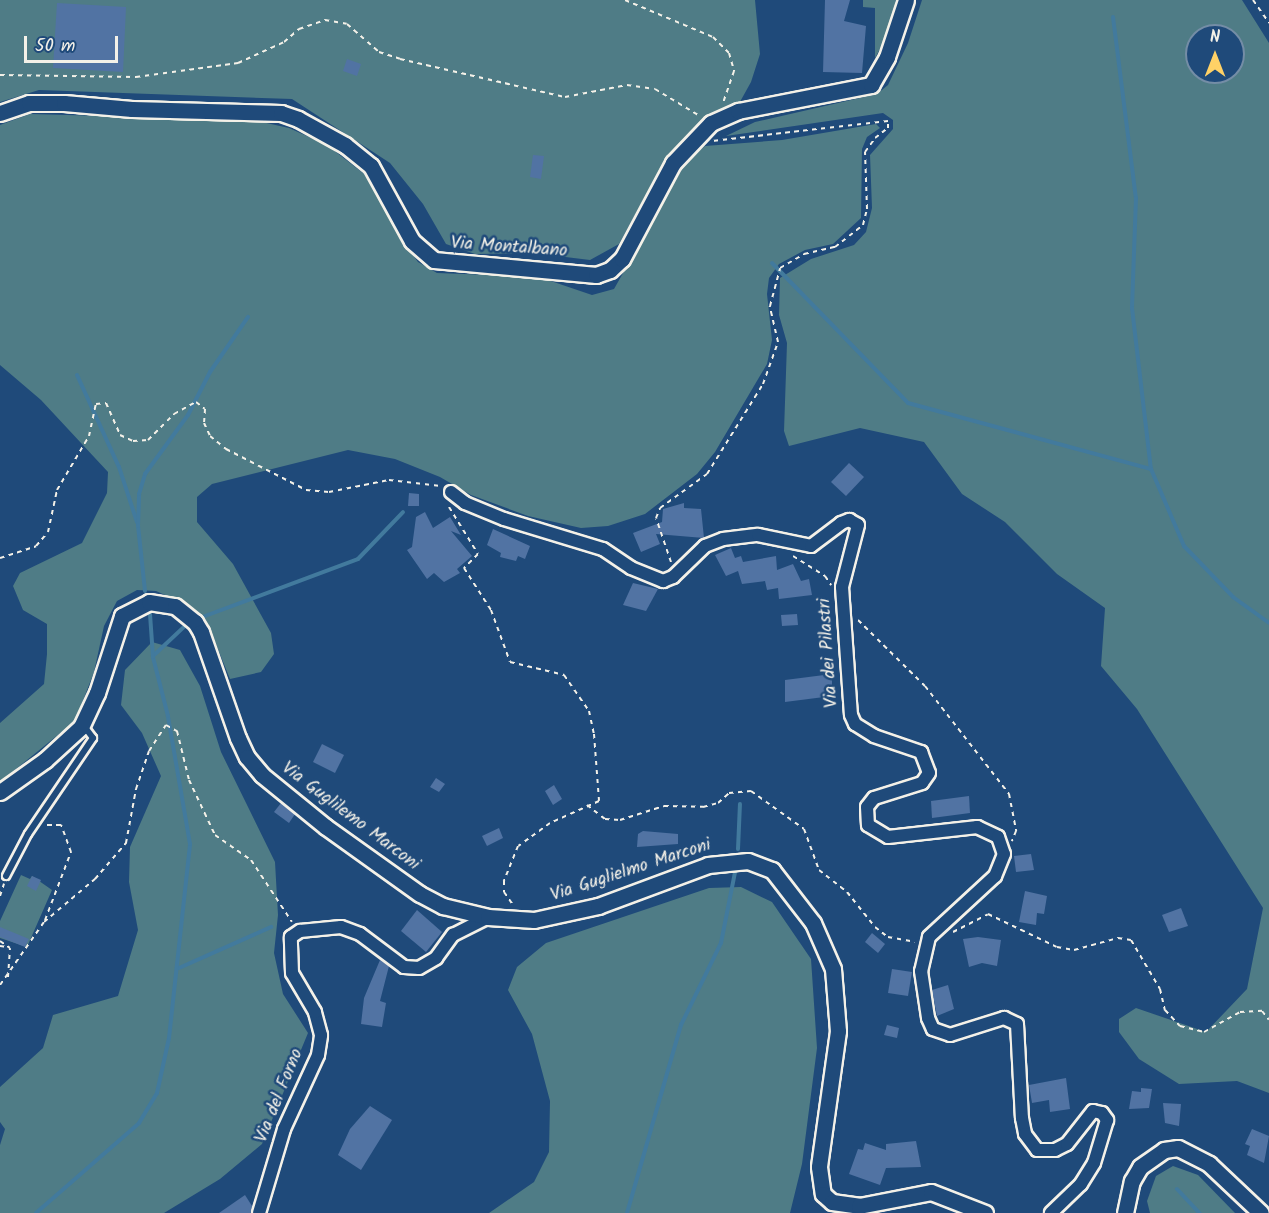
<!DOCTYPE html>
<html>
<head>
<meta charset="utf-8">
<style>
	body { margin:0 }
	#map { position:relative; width:1269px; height:1213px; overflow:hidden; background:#1f4a7a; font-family:Kalam,sans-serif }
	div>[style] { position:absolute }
	.green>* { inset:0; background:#4f7c86 }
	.stream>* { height:4px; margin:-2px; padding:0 2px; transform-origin:2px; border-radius:2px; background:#427a9d }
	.building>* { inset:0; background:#5173a3 }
	.path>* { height:2px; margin-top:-1px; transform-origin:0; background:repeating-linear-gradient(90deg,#f4f1e8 0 4.5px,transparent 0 9px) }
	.roads { filter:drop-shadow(2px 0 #f4f1e8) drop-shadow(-2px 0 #f4f1e8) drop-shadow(0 2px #f4f1e8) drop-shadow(0 -2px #f4f1e8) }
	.service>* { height:6px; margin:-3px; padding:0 3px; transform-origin:3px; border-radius:3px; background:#1f4a7a }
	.minor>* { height:12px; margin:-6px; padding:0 6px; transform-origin:6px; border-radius:6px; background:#1f4a7a }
	.tertiary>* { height:15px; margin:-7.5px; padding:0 7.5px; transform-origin:7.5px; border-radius:7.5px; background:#1f4a7a }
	span { translate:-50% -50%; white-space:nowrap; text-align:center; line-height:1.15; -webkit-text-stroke:5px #1f4a7a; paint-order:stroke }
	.street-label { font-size:18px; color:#f4f1e8 }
	.north { position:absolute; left:1185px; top:24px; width:60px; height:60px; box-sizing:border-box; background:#1f4a7a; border:2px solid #748da6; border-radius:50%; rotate:0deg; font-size:16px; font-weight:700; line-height:24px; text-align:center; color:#f4f1e8 }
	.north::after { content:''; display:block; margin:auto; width:21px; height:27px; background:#ffd166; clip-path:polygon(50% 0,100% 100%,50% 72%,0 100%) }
	.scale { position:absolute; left:24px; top:36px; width:94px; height:27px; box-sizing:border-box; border:3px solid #f4f1e8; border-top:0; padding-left:8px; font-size:18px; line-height:21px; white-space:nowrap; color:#f4f1e8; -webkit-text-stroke:4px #1f4a7a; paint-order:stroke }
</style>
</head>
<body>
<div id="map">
	<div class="green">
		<div style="clip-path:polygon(0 0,755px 0,760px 54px,751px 82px,736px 109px,694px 129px,665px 160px,619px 244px,590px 260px,533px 253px,475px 254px,446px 244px,423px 204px,390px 163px,292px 99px,39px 90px,0 102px)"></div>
		<div style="clip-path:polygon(863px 0,896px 0,888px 35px,875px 58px,875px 8px,863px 7px)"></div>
		<div style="clip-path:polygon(evenodd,922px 0,1242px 0,1269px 43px,1269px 1093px,1237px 1081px,1179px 1084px,1139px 1059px,1119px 1032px,1119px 1019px,1136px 1008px,1206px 1032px,1247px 989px,1263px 908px,1137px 709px,1101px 666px,1105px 608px,1057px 574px,1005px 522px,962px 494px,924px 442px,860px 428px,789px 446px,784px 431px,787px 343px,779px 315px,780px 278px,811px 259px,854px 245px,866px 232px,872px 208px,870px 155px,893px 129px,893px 120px,883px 113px,726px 136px,755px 122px,877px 94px,888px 85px,908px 43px,922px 0,1197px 36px,1233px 36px,1233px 72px,1197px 72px,1197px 36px)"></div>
		<div style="clip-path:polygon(30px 114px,253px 120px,289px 128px,327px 145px,377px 184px,394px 228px,418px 262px,437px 273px,539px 277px,592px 295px,614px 289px,686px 162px,705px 146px,782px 140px,876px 124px,880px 128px,867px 137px,862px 149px,861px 218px,833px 244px,805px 250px,779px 264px,769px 278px,767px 294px,772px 340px,767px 364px,715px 452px,697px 474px,645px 514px,608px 526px,581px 528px,528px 516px,471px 495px,440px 477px,395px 459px,348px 450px,212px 484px,197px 497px,197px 522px,233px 564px,271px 633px,274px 654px,261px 672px,230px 679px,209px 627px,190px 606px,156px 591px,137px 590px,117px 601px,104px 626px,94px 672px,75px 721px,0 782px,0 723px,44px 684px,47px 654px,47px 624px,23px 610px,13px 586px,20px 573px,82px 543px,107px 493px,108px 472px,41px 400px,0 365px,0 125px)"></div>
		<div style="clip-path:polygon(152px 642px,180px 650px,200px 686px,221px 752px,275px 862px,278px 915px,274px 953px,283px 994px,308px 1033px,262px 1144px,220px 1179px,164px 1213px,0 1213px,0 1145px,5px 1129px,0 1122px,0 1087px,43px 1048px,53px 1015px,118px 996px,138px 930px,129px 882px,130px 847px,161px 776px,142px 733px,121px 705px,125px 670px)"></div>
		<div style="clip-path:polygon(21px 875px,30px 879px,32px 876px,52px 890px,27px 947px,0 938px,0 921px)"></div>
		<div style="clip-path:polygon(741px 887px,772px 902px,811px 959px,817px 1048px,802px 1164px,790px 1213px,489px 1213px,534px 1182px,549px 1152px,550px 1101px,532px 1034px,508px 990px,517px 967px,546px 943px,709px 888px)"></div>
		<div style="clip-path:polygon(1173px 1166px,1198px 1175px,1235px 1213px,1150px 1213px,1147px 1201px,1156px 1176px)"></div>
	</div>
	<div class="stream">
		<div style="left:1113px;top:17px;width:182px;rotate:82.8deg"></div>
		<div style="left:1136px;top:198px;width:110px;rotate:92.1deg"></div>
		<div style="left:1132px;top:308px;width:162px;rotate:83.3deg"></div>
		<div style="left:1151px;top:469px;width:84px;rotate:66.8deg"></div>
		<div style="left:1184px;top:546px;width:71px;rotate:46.1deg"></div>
		<div style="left:1233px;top:597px;width:44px;rotate:35.8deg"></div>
		<div style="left:772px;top:263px;width:195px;rotate:45.8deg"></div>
		<div style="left:908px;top:403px;width:252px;rotate:15.2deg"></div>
		<div style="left:77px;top:375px;width:101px;rotate:65.5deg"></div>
		<div style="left:119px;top:467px;width:58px;rotate:71.9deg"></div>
		<div style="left:145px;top:591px;width:65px;rotate:-96.1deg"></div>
		<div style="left:138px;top:526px;width:32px;rotate:-88deg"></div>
		<div style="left:139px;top:494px;width:21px;rotate:-73deg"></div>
		<div style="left:145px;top:474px;width:73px;rotate:-53.9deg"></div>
		<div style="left:188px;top:415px;width:48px;rotate:-62.9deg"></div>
		<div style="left:210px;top:372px;width:67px;rotate:-55.4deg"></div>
		<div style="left:205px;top:616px;width:163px;rotate:-20.4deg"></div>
		<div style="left:358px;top:559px;width:65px;rotate:-46.2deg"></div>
		<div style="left:153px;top:656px;width:48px;rotate:-43.3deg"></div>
		<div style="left:738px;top:849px;width:45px;rotate:-87.5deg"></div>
		<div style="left:179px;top:968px;width:101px;rotate:-24deg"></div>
		<div style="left:1177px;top:1189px;width:33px;rotate:47deg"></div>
		<div style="left:36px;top:1213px;width:137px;rotate:-41.1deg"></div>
		<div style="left:139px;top:1123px;width:35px;rotate:-59deg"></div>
		<div style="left:157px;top:1093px;width:56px;rotate:-77.7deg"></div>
		<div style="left:169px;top:1038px;width:195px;rotate:-83.8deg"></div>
		<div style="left:190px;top:844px;width:130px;rotate:-99.8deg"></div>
		<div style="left:168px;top:716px;width:61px;rotate:-104.3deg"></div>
		<div style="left:153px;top:657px;width:43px;rotate:-94deg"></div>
		<div style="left:627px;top:1213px;width:196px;rotate:-74deg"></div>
		<div style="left:681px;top:1025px;width:91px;rotate:-64deg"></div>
		<div style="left:721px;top:943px;width:72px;rotate:-78.8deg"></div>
	</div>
	<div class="building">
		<div style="clip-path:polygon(825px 0,850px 0,844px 21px,866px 26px,862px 73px,823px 72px)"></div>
		<div style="clip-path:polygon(57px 3px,126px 7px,123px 72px,53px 68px)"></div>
		<div style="clip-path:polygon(347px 59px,361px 64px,357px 76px,343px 71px)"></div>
		<div style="clip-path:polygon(533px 155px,544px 156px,541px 179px,530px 177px)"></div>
		<div style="clip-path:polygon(849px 463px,864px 477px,846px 496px,831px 482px)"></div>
		<div style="clip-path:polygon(409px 493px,419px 494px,419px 506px,408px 506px)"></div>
		<div style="clip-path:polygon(684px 503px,684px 508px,701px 509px,704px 538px,656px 534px,660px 544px,641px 552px,633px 533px,662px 522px,663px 509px)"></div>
		<div style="clip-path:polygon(425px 512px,433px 528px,450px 517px,461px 535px,451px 531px,472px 556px,457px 569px,460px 573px,444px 582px,434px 573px,427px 579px,407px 550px,412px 547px,416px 517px)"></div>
		<div style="clip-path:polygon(493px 529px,530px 546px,525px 559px,518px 556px,516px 561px,500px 557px,501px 553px,487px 545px)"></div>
		<div style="clip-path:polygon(731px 548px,735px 558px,741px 556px,743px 562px,776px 556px,777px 570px,793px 564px,801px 581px,809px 579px,812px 595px,779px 599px,778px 588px,767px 590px,765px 581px,742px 584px,738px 571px,726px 576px,715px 555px)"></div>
		<div style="clip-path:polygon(633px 583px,658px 589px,646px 611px,623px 605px)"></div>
		<div style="clip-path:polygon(797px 614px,798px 625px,782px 626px,781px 615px)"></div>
		<div style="clip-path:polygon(832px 674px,832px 696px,785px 702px,785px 680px)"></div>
		<div style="clip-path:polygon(322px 744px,344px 755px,335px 773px,313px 762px)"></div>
		<div style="clip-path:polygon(436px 778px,445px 784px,439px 792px,430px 787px)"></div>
		<div style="clip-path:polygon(554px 785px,562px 799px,553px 805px,545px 791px)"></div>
		<div style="clip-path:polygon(969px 796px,970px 813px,932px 818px,931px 801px)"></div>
		<div style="clip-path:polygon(281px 803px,295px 814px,289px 823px,274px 812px)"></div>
		<div style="clip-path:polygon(499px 828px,503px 838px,487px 846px,482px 836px)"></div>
		<div style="clip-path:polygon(643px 831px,678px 834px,678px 844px,637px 847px,638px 834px)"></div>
		<div style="clip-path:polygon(1031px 854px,1034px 870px,1016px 872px,1014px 856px)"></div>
		<div style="clip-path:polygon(32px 876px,41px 880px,36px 891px,27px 886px)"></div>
		<div style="clip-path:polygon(1025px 891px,1047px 896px,1044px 914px,1037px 913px,1036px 925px,1019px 922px)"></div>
		<div style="clip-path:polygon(1181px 908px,1188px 926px,1169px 932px,1162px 915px)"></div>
		<div style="clip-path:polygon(417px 910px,442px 932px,426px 952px,401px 931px)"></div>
		<div style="clip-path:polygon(0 927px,29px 939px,25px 947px,0 937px)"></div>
		<div style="clip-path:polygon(872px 933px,885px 944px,878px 953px,865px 942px)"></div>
		<div style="clip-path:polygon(978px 937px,1001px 940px,997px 966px,982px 963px,969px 967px,963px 939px)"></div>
		<div style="clip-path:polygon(380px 960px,389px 966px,380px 1001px,386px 1003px,382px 1027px,361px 1024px,364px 998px)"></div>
		<div style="clip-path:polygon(892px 969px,912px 972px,908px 996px,888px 993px)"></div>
		<div style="clip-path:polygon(948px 985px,954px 1009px,937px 1016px,932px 990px)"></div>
		<div style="clip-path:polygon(887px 1025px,899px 1028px,897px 1038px,884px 1035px)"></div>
		<div style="clip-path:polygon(1066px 1078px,1070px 1109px,1050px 1112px,1049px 1100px,1032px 1103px,1029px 1085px)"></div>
		<div style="clip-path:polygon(1141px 1088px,1152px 1089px,1149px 1108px,1129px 1109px,1132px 1091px,1141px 1092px)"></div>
		<div style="clip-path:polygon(1163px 1103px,1181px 1104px,1179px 1126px,1165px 1123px)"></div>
		<div style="clip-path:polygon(370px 1106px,392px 1120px,361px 1170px,338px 1155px,350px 1129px)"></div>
		<div style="clip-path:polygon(1252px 1129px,1269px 1136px,1264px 1163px,1247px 1155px,1250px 1146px,1245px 1144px)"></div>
		<div style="clip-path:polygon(916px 1141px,921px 1167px,886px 1168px,880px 1185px,849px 1174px,858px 1149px,863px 1150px,865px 1143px,886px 1150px,886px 1144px)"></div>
		<div style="clip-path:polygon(245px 1195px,252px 1206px,251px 1213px,219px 1213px)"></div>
	</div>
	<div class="path">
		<div style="left:625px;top:0;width:95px;rotate:22.8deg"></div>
		<div style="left:713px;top:37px;width:23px;rotate:45deg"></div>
		<div style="left:729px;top:53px;width:19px;rotate:74deg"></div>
		<div style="left:734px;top:71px;width:34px;rotate:109deg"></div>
		<div style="left:1253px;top:0;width:28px;rotate:55deg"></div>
		<div style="left:0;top:75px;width:136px;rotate:0.8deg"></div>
		<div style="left:136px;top:77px;width:103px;rotate:-7.8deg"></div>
		<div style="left:238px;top:63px;width:51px;rotate:-24.5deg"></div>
		<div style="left:284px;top:42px;width:20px;rotate:-41deg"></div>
		<div style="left:299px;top:29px;width:28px;rotate:-19deg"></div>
		<div style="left:325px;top:20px;width:22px;rotate:10deg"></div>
		<div style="left:347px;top:24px;width:43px;rotate:41.2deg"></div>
		<div style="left:379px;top:52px;width:22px;rotate:18deg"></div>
		<div style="left:400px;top:59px;width:169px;rotate:13deg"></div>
		<div style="left:565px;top:97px;width:63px;rotate:-11deg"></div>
		<div style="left:627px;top:85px;width:28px;rotate:8deg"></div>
		<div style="left:655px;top:89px;width:52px;rotate:31deg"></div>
		<div style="left:449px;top:507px;width:55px;rotate:58.3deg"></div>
		<div style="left:478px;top:554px;width:20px;rotate:135deg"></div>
		<div style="left:464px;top:568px;width:50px;rotate:57.3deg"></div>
		<div style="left:491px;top:610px;width:55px;rotate:69.9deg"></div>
		<div style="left:510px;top:662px;width:56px;rotate:13.5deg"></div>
		<div style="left:564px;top:675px;width:44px;rotate:55.2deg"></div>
		<div style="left:589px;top:711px;width:24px;rotate:78deg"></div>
		<div style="left:594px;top:734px;width:67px;rotate:85.7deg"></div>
		<div style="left:599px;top:801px;width:54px;rotate:155.8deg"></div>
		<div style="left:550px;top:823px;width:39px;rotate:144deg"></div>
		<div style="left:518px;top:846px;width:38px;rotate:112deg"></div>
		<div style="left:504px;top:881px;width:11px;rotate:90deg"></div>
		<div style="left:504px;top:892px;width:16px;rotate:55deg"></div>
		<div style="left:793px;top:556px;width:38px;rotate:32deg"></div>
		<div style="left:825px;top:576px;width:11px;rotate:56deg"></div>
		<div style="left:0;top:558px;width:38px;rotate:-18deg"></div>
		<div style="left:36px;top:546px;width:18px;rotate:-49deg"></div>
		<div style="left:48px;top:532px;width:43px;rotate:-77.9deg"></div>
		<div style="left:57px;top:490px;width:63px;rotate:-59.3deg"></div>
		<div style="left:89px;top:436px;width:33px;rotate:-78deg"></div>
		<div style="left:96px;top:404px;width:10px;rotate:-6deg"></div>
		<div style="left:106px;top:403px;width:35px;rotate:66deg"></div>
		<div style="left:120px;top:435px;width:14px;rotate:25deg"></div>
		<div style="left:133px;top:441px;width:15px;rotate:-4deg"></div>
		<div style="left:148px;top:440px;width:37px;rotate:-45deg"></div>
		<div style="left:174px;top:414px;width:25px;rotate:-29deg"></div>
		<div style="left:196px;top:402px;width:11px;rotate:38deg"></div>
		<div style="left:205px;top:409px;width:14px;rotate:94deg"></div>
		<div style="left:204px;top:423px;width:14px;rotate:65deg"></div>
		<div style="left:210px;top:436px;width:21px;rotate:39deg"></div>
		<div style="left:226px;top:449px;width:90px;rotate:27.1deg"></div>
		<div style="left:306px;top:490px;width:23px;rotate:5deg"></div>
		<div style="left:329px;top:492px;width:61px;rotate:-11.3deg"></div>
		<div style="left:389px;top:480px;width:52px;rotate:6.6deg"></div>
		<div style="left:671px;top:562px;width:46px;rotate:-108.8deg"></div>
		<div style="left:656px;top:518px;width:11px;rotate:-68deg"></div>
		<div style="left:660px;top:508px;width:58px;rotate:-35.9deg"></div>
		<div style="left:707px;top:474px;width:106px;rotate:-58.1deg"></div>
		<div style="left:763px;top:384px;width:45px;rotate:-70.3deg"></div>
		<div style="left:778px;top:342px;width:37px;rotate:-103deg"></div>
		<div style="left:770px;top:306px;width:39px;rotate:-75deg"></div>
		<div style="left:780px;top:268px;width:28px;rotate:-30deg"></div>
		<div style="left:804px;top:254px;width:32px;rotate:-13deg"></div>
		<div style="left:835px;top:247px;width:36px;rotate:-38deg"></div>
		<div style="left:863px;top:225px;width:16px;rotate:-76deg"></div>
		<div style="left:867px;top:209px;width:57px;rotate:-92deg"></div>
		<div style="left:865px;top:152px;width:17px;rotate:-54deg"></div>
		<div style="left:875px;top:138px;width:16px;rotate:-38deg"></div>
		<div style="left:888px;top:128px;width:7px;rotate:-90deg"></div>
		<div style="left:888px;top:121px;width:177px;rotate:173.5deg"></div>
		<div style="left:858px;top:620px;width:94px;rotate:44.6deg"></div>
		<div style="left:925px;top:686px;width:137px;rotate:52.1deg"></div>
		<div style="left:1009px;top:794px;width:38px;rotate:79deg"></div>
		<div style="left:1016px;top:831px;width:11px;rotate:112deg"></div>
		<div style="left:587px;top:805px;width:23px;rotate:38deg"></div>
		<div style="left:605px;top:819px;width:15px;rotate:4deg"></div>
		<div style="left:620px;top:820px;width:46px;rotate:-17.7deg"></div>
		<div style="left:664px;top:806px;width:39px;rotate:1deg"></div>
		<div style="left:703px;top:807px;width:16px;rotate:-15deg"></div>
		<div style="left:718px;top:803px;width:15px;rotate:-42deg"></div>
		<div style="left:729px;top:793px;width:22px;rotate:-5deg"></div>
		<div style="left:751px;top:791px;width:65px;rotate:35.6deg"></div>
		<div style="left:804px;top:829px;width:44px;rotate:69.9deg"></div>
		<div style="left:819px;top:870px;width:36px;rotate:38deg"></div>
		<div style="left:847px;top:892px;width:45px;rotate:51.3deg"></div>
		<div style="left:875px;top:927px;width:16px;rotate:38deg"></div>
		<div style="left:888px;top:937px;width:27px;rotate:10deg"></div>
		<div style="left:0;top:896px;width:13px;rotate:-72deg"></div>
		<div style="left:45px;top:920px;width:73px;rotate:-69.1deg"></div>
		<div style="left:71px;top:852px;width:29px;rotate:-110deg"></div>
		<div style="left:61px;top:825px;width:14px;rotate:180deg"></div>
		<div style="left:953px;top:932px;width:39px;rotate:-27deg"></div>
		<div style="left:988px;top:914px;width:76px;rotate:25.6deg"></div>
		<div style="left:1057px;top:947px;width:17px;rotate:10deg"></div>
		<div style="left:1074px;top:950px;width:46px;rotate:-15.3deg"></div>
		<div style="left:1118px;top:938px;width:13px;rotate:9deg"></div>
		<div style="left:1131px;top:940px;width:57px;rotate:59.4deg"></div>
		<div style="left:1160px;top:989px;width:22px;rotate:77deg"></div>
		<div style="left:1165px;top:1010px;width:22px;rotate:47deg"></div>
		<div style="left:1180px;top:1026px;width:25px;rotate:14deg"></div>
		<div style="left:1204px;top:1032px;width:41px;rotate:-29.1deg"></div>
		<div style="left:1240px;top:1012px;width:22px;rotate:-3deg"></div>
		<div style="left:1262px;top:1011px;width:11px;rotate:52deg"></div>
		<div style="left:0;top:941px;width:12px;rotate:35deg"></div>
		<div style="left:0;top:946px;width:7px;rotate:8deg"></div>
		<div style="left:8px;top:977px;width:29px;rotate:-86deg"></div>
		<div style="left:0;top:985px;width:77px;rotate:-55.1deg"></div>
		<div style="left:44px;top:922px;width:67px;rotate:-40.1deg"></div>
		<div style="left:95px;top:879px;width:48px;rotate:-49.3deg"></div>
		<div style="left:126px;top:843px;width:55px;rotate:-79.5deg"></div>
		<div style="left:136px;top:789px;width:40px;rotate:-71.1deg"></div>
		<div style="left:149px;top:751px;width:31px;rotate:-57deg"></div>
		<div style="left:166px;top:725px;width:13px;rotate:29deg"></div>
		<div style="left:177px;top:731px;width:50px;rotate:76.2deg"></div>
		<div style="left:189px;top:780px;width:61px;rotate:64.7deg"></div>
		<div style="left:215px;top:835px;width:44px;rotate:34.8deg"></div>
		<div style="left:251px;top:860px;width:74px;rotate:56.5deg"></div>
	</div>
	<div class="roads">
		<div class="service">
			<div style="left:6px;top:876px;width:47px;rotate:-62.4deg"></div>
			<div style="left:28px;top:834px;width:116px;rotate:-55.9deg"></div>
			<div style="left:93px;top:738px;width:15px;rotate:-127deg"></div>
		</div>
		<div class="minor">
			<div style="left:451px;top:492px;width:18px;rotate:38deg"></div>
			<div style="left:465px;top:503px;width:42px;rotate:22.3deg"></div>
			<div style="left:504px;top:519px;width:103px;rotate:16.9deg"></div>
			<div style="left:603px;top:549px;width:34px;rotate:34deg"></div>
			<div style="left:631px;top:568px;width:35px;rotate:22deg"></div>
			<div style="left:663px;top:581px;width:11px;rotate:-22deg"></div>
			<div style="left:673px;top:577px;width:45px;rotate:-44.1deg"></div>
			<div style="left:705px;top:546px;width:19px;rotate:-21deg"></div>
			<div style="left:723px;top:539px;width:35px;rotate:-7deg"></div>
			<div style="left:758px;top:535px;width:54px;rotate:11.7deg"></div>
			<div style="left:811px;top:546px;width:38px;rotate:-37deg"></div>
			<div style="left:841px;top:523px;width:9px;rotate:-21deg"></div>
			<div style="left:849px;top:520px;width:10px;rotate:29deg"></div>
			<div style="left:858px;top:525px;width:64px;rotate:104.5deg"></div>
			<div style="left:842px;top:587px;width:128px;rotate:86deg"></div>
			<div style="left:851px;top:715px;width:10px;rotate:66deg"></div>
			<div style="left:855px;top:724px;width:22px;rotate:32deg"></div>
			<div style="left:874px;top:736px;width:50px;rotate:18.8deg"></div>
			<div style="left:921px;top:752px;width:22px;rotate:69deg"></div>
			<div style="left:929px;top:773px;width:12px;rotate:125deg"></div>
			<div style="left:922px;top:783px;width:50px;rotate:162.6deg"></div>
			<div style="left:874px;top:798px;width:11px;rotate:128deg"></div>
			<div style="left:867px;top:807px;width:18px;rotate:87deg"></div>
			<div style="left:868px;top:825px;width:23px;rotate:31deg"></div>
			<div style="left:888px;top:837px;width:90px;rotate:-6.4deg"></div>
			<div style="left:977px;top:827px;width:23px;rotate:25deg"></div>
			<div style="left:998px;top:837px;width:18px;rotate:71deg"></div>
			<div style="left:1004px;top:854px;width:24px;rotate:112deg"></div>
			<div style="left:995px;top:876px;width:90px;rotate:137.3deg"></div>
			<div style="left:929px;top:937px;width:35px;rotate:103deg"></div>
			<div style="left:921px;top:971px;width:48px;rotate:81.5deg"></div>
			<div style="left:928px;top:1018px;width:12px;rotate:66deg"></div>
			<div style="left:933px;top:1029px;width:18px;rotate:19deg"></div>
			<div style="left:950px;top:1035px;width:57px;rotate:-17.5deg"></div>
			<div style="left:1004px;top:1018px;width:14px;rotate:25deg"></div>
			<div style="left:1017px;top:1024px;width:94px;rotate:87deg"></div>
			<div style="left:1022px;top:1118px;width:16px;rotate:79deg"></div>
			<div style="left:1025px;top:1134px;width:20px;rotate:53deg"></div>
			<div style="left:1037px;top:1150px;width:18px"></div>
			<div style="left:1055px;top:1150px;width:13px;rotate:-27deg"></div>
			<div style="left:1067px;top:1144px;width:42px;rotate:-51.8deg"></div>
			<div style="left:1093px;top:1111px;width:9px;rotate:13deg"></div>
			<div style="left:1102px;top:1113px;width:9px;rotate:54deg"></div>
			<div style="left:1107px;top:1120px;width:45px;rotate:106.8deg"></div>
			<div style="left:1094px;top:1163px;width:25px;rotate:122deg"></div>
			<div style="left:1081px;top:1184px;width:42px;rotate:136deg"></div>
			<div style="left:259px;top:1213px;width:88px;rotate:-73.4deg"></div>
			<div style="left:284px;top:1129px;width:81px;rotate:-65.3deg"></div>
			<div style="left:318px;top:1055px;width:20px;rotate:-81deg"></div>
			<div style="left:321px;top:1035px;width:24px;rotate:-105deg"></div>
			<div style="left:315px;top:1012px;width:45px;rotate:-120.5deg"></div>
			<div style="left:292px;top:973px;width:36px;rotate:-92deg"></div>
			<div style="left:291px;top:937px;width:11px;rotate:-34deg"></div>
			<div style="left:300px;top:931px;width:41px;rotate:-5.6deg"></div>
			<div style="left:341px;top:927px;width:20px;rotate:20deg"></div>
			<div style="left:360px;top:934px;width:55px;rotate:36.9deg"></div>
			<div style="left:404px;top:967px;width:15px;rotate:4deg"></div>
			<div style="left:419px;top:968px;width:20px;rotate:-30deg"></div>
			<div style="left:436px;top:958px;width:29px;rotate:-54deg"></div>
			<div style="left:453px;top:935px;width:39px;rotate:-27deg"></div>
		</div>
		<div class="tertiary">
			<div style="left:0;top:113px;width:31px;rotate:-19deg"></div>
			<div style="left:29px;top:103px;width:35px"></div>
			<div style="left:64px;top:103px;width:68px;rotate:5deg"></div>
			<div style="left:132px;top:109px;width:149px;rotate:1.5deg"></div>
			<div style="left:281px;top:113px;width:18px;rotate:19deg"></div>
			<div style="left:298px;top:119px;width:54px;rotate:29deg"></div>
			<div style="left:345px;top:145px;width:33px;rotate:39deg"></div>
			<div style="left:371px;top:166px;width:85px;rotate:61.3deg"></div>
			<div style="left:412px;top:241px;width:29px;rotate:41deg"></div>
			<div style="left:434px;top:260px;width:163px;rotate:5.3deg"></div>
			<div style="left:596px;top:275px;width:15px;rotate:-20deg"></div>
			<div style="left:610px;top:270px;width:16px;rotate:-43deg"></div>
			<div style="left:622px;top:259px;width:109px;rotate:-62deg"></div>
			<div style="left:673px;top:163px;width:55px;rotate:-46.5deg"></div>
			<div style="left:711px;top:123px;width:30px;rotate:-24deg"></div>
			<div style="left:738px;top:111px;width:136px;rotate:-11.1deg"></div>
			<div style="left:871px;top:85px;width:32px;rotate:-60deg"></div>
			<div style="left:887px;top:57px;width:60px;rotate:-71.6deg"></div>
			<div style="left:0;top:792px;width:55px;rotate:-35.4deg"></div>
			<div style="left:45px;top:760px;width:49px;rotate:-42.5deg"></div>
			<div style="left:81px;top:727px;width:38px;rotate:-65deg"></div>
			<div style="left:97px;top:693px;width:81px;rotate:-72deg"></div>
			<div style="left:122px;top:616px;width:30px;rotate:-27deg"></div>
			<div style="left:149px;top:602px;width:26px;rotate:9deg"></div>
			<div style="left:175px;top:606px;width:26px;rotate:39deg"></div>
			<div style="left:195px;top:622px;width:12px;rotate:59deg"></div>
			<div style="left:201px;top:632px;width:112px;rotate:70.8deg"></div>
			<div style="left:238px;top:738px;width:21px;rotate:65deg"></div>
			<div style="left:247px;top:757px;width:23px;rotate:50deg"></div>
			<div style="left:262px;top:775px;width:82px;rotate:39.1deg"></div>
			<div style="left:326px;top:827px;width:115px;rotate:35.5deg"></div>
			<div style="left:420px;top:894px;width:26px;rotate:28deg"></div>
			<div style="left:443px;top:906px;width:46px;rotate:13.7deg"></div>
			<div style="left:488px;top:917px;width:46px;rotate:3.7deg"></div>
			<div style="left:534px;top:920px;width:66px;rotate:-12.3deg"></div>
			<div style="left:598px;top:906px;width:117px;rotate:-20.4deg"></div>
			<div style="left:708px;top:865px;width:40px;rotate:-5.7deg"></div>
			<div style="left:748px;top:861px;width:26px;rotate:21deg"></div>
			<div style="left:772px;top:870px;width:67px;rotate:52.3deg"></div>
			<div style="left:813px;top:923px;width:50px;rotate:66.5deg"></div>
			<div style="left:833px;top:969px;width:62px;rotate:85.4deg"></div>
			<div style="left:838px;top:1031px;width:137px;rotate:98deg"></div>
			<div style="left:819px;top:1167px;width:27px;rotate:82deg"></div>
			<div style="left:823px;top:1194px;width:12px;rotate:42deg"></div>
			<div style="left:832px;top:1202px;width:27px;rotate:8deg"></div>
			<div style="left:859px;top:1206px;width:73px;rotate:-11deg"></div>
			<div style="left:931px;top:1192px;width:58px;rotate:21.3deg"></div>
			<div style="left:1125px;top:1213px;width:33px;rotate:-78deg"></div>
			<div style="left:1132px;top:1181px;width:16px;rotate:-60deg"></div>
			<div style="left:1140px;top:1167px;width:29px;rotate:-35deg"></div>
			<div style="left:1164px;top:1150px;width:14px;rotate:-8deg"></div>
			<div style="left:1178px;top:1148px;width:35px;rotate:27deg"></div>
			<div style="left:1209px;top:1164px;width:71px;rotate:43.3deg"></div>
		</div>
	</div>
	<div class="street-label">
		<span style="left:509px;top:248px;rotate:4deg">Via Montalbano</span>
		<span style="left:829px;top:653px;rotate:-94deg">Via dei Pilastri</span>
		<span style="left:350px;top:817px;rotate:37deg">Via Guglilemo Marconi</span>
		<span style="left:631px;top:871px;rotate:-18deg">Via Guglielmo Marconi</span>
		<span style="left:280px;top:1096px;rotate:-68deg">Via del Forno</span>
	</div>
	<div class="north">N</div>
	<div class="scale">50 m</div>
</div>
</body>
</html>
